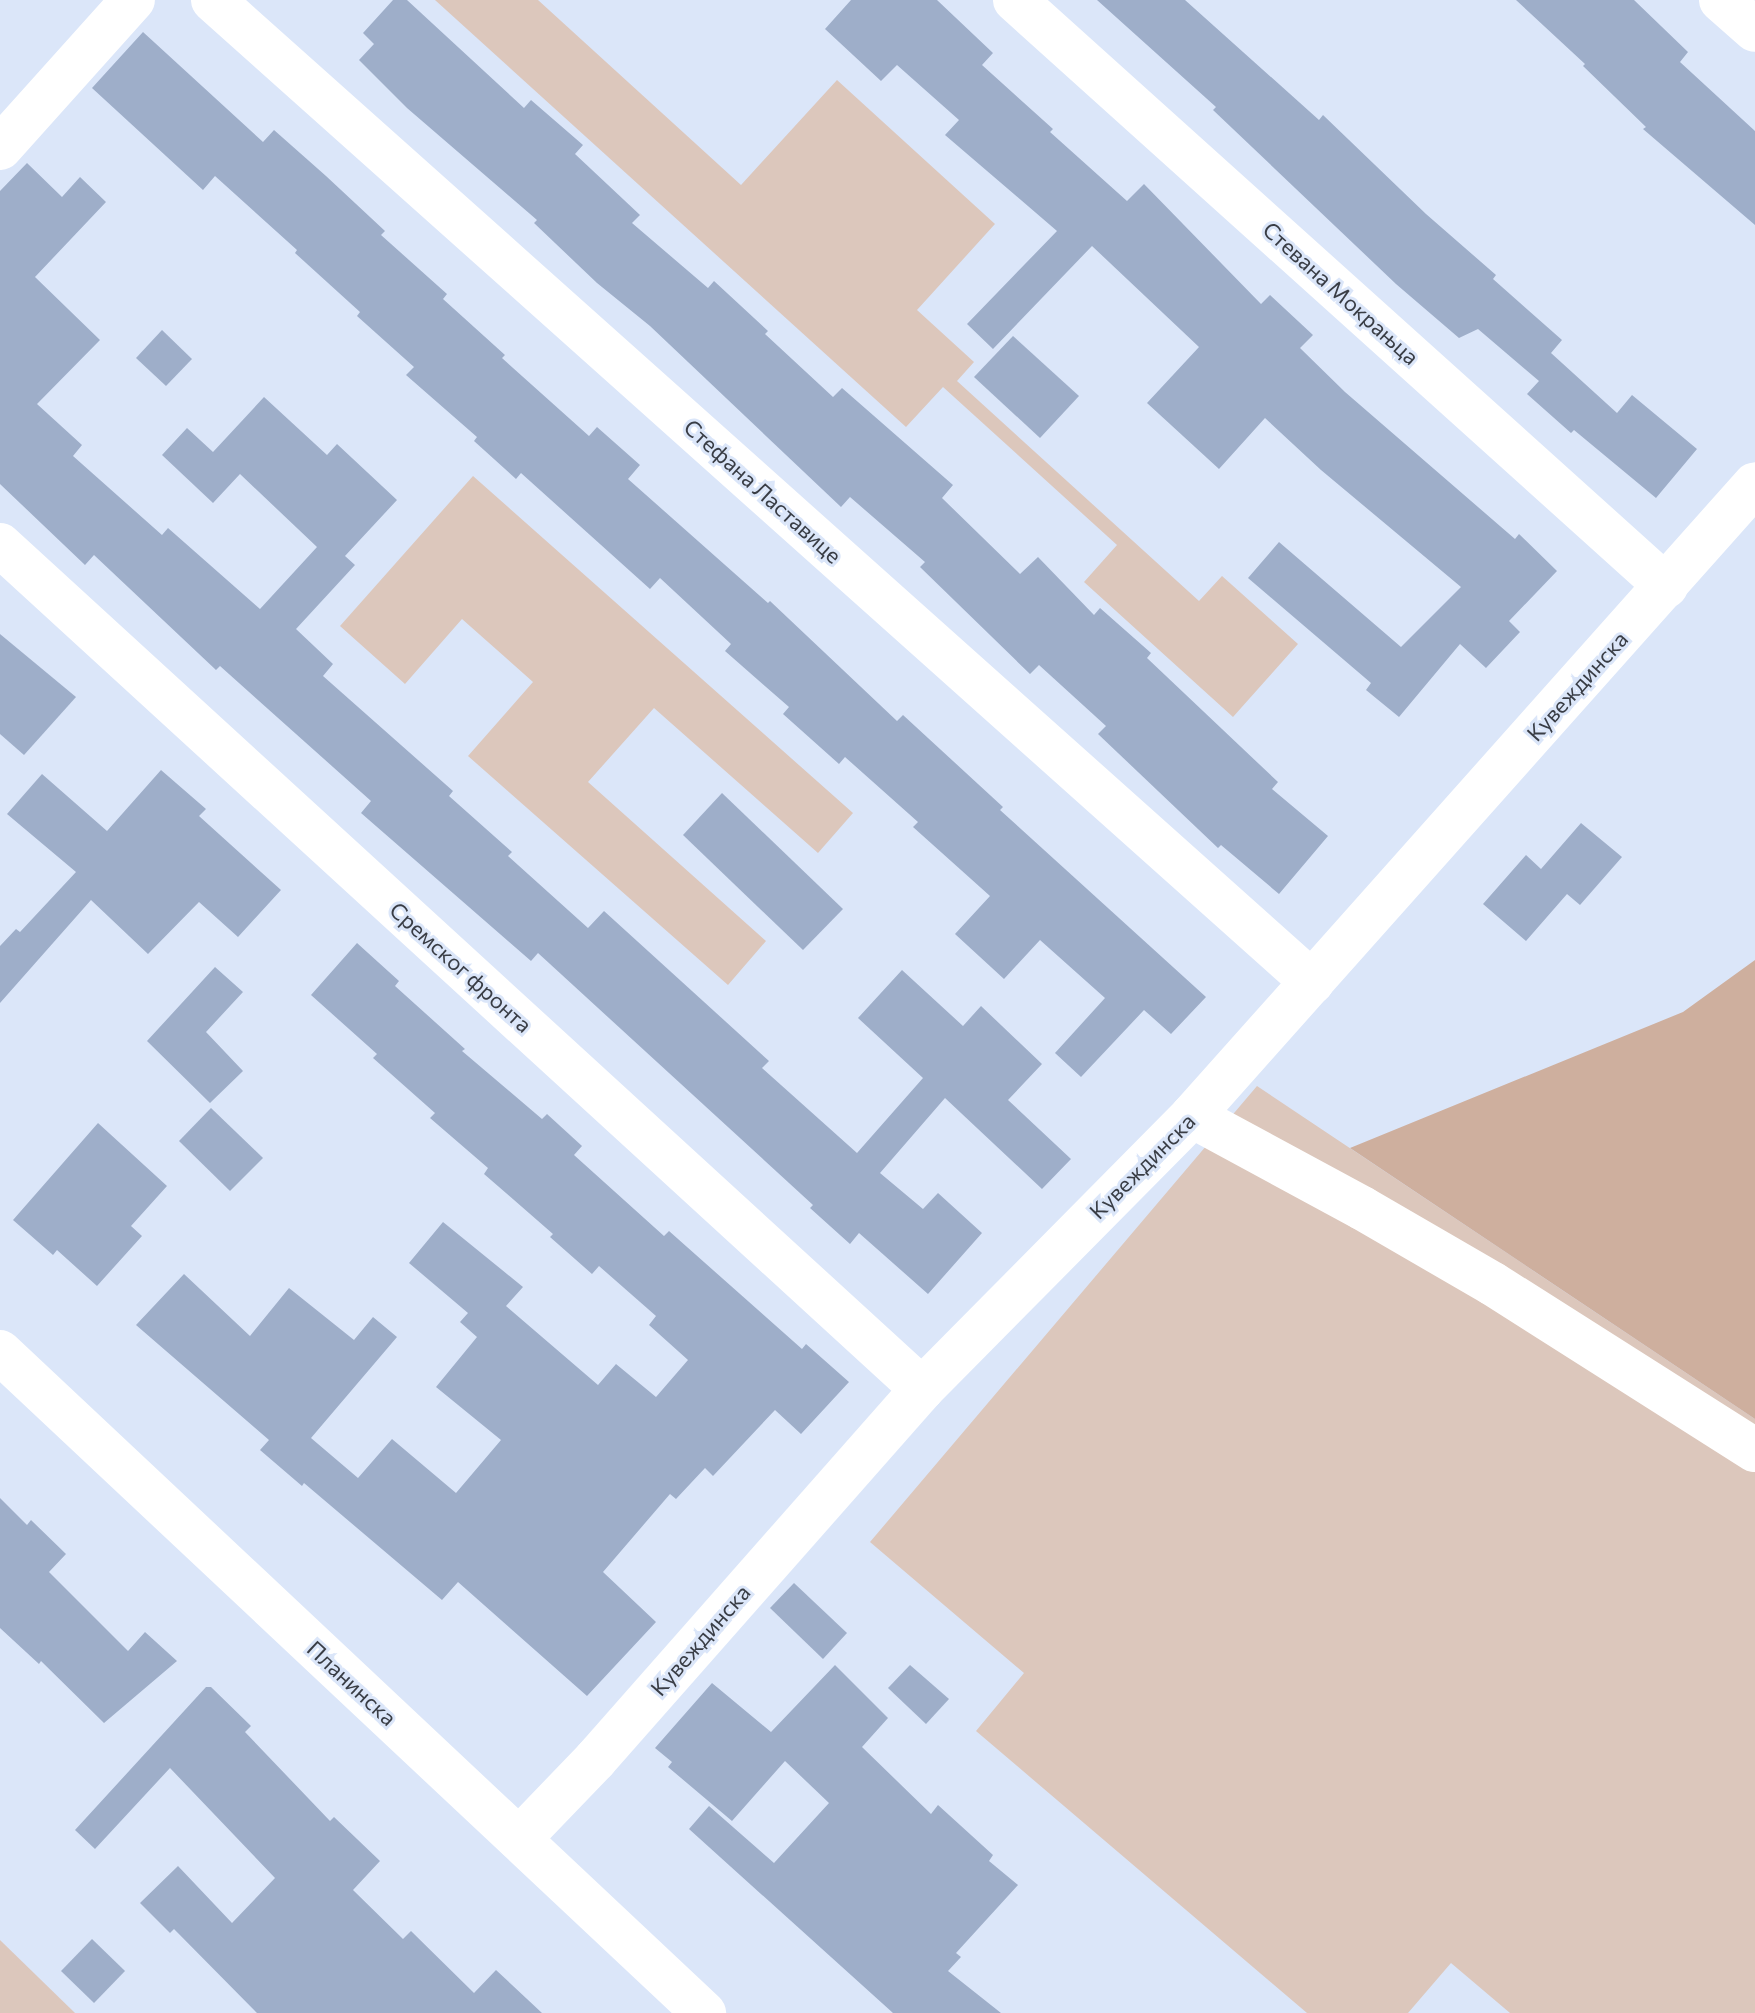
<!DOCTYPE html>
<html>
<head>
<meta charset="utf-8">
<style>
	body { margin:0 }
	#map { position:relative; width:1755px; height:2013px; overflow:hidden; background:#dbe6f9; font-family:Commissioner,sans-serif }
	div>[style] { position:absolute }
	.green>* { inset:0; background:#dcc7bc }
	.forest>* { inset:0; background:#ceaf9e }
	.building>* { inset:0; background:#9eaec9 }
	.minor>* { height:44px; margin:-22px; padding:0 22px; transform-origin:22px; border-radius:22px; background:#fff }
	span { translate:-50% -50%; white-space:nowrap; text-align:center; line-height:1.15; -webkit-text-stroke:6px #dbe6f9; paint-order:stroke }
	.street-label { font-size:22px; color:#393d45 }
</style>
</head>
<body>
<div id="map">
	<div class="green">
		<div style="clip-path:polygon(435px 0,538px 0,741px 185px,837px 80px,995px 224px,917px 310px,974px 362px,957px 381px,1199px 601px,1222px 576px,1298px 644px,1233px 717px,1084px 582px,1117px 545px,943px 387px,906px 427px)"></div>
		<div style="clip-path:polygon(473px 476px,853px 813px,818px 853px,654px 708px,588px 782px,766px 941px,728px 985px,468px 756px,533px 682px,462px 619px,405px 684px,340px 626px)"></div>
		<div style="clip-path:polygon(1257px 1086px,1755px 1419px,1755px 2013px,1510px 2013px,1451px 1963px,1408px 2013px,1307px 2013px,976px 1731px,1024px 1673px,870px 1542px)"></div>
		<div style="clip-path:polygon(0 1940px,75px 2013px,0 2013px)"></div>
	</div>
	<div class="forest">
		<div style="clip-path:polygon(1755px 960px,1755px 1419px,1350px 1148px,1683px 1012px)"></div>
	</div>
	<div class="building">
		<div style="clip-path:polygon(393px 0,407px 0,524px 108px,531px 100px,583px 145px,575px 154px,640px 215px,632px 223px,708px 288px,714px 281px,768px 331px,765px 334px,833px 397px,842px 388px,953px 485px,942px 498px,1020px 574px,1038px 557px,1094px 615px,1100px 608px,1151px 653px,1147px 658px,1278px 782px,1272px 789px,1328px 836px,1279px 894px,1221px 845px,1218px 848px,1098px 734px,1106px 726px,1039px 665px,1030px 674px,920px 567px,925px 562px,850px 497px,841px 507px,650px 326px,597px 283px,534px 223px,537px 220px,407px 108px,359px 60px,374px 44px,363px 33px)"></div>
		<div style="clip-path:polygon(851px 0,937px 0,993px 53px,982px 65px,1053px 129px,1050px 132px,1127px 201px,1144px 184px,1261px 304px,1270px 295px,1313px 335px,1300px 348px,1345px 392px,1515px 539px,1519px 534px,1557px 571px,1509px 621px,1520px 632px,1486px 668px,1460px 644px,1399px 717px,1366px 690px,1371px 683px,1248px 578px,1279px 542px,1401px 647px,1461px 587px,1321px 470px,1265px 418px,1219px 469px,1147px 403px,1199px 347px,1092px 246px,993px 349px,967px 324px,1057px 231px,945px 135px,959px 120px,897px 65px,881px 81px,825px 29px)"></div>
		<div style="clip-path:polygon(1097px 0,1185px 0,1319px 120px,1323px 115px,1426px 214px,1496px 275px,1493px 279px,1562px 340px,1551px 353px,1617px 413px,1632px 395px,1697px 449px,1656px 498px,1574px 430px,1571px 433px,1527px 394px,1539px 381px,1478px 329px,1459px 338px,1396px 284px,1213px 110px,1216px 107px)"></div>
		<div style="clip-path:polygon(1516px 0,1634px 0,1688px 52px,1680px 62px,1755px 131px,1755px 225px,1643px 129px,1646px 127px,1583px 66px,1585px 64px)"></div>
		<div style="clip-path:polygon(143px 32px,263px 142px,274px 130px,326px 176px,385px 231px,381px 235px,447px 294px,443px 299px,505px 355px,502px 358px,589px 436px,597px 427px,640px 465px,628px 479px,768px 603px,770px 601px,897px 721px,903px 715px,1003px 807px,1000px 810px,1206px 997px,1171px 1034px,1144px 1010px,1081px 1077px,1055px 1053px,1105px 998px,1040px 940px,1004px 979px,955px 934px,990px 896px,913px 827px,918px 822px,845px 757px,839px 764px,783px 714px,789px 707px,725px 651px,731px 644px,660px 578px,650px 589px,521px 473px,516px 479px,474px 441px,477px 437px,406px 375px,414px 367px,357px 316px,360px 312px,295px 253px,297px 250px,215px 176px,203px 190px,92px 88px)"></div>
		<div style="clip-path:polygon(27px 163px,62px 197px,80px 177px,106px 202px,35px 277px,100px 340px,37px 404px,82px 445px,73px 456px,162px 535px,168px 528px,260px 609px,317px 547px,240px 474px,213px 503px,162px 455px,187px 428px,213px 452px,264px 397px,327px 455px,337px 444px,397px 500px,345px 556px,355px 565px,296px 629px,333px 664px,323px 676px,453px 791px,449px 796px,512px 852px,508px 856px,588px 928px,604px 911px,769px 1061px,762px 1068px,857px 1153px,923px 1078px,858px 1018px,902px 970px,963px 1026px,981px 1006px,1042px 1064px,1008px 1100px,1071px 1159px,1042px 1189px,945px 1098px,880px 1173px,923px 1209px,938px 1193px,982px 1233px,928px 1294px,859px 1233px,850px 1244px,810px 1208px,813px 1205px,538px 953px,531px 961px,361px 813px,371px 801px,220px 666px,216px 670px,94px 555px,85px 565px,0 484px,0 191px)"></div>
		<div style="clip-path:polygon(162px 330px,192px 359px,166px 386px,136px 358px)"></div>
		<div style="clip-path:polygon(1013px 336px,1079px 396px,1040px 438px,974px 377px)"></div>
		<div style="clip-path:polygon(0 634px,76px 697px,24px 755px,0 734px)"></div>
		<div style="clip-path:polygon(161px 770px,206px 809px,199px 816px,281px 890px,238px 937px,199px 902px,148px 954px,91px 900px,0 1003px,0 946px,16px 929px,20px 932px,76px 872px,7px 814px,42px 774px,107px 831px)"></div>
		<div style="clip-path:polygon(722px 793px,843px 909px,803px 950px,683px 835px)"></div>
		<div style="clip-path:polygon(1581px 823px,1622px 857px,1580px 905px,1567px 894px,1526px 941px,1483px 904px,1526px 855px,1541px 869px)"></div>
		<div style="clip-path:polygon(357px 943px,399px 981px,395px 986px,465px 1049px,462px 1051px,542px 1119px,547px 1114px,582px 1146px,574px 1155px,664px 1236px,669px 1231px,802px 1349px,806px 1344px,849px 1382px,801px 1434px,775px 1410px,713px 1476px,705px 1468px,676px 1499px,670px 1494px,603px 1572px,656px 1622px,587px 1696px,458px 1582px,442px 1600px,304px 1483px,302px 1486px,260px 1450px,269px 1440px,136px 1325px,184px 1274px,250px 1336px,289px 1288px,354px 1340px,373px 1317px,397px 1337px,311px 1438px,358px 1478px,392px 1439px,456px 1493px,501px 1440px,436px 1387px,477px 1337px,460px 1322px,468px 1313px,409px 1263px,443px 1222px,523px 1287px,506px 1306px,598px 1385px,616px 1364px,656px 1397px,688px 1360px,649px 1325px,656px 1316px,599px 1266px,592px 1274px,550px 1237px,553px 1234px,484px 1174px,488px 1168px,430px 1118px,435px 1113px,373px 1058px,377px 1054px,311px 995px)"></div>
		<div style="clip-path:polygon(215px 967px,243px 992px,206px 1032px,243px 1071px,210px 1103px,147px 1041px)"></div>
		<div style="clip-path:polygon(211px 1108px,263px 1158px,230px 1191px,179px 1141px)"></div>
		<div style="clip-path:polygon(98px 1123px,167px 1186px,131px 1226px,142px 1236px,97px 1286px,57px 1250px,53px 1255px,13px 1220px)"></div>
		<div style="clip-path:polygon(0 1498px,27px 1525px,31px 1520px,66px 1554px,49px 1572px,128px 1651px,145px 1632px,177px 1661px,104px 1723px,41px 1661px,39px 1664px,0 1628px)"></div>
		<div style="clip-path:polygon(794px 1583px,847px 1633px,823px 1659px,770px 1608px)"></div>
		<div style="clip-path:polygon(835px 1665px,888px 1718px,862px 1747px,931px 1814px,938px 1805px,993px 1855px,989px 1861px,1018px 1885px,956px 1953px,961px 1957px,948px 1971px,1001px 2013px,893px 2013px,689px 1829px,709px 1806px,774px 1863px,829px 1803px,785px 1761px,732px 1821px,668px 1767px,672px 1762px,655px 1748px,712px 1683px,771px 1732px)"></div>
		<div style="clip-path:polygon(910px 1665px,949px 1699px,926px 1724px,888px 1688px)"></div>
		<div style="clip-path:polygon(206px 1687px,211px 1687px,251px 1726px,245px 1732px,330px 1821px,334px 1817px,380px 1861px,353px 1890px,403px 1939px,411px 1931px,474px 1993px,496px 1970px,542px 2013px,257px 2013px,174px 1929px,170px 1933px,140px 1903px,178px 1866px,232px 1923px,275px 1878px,170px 1768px,95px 1849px,75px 1830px)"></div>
		<div style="clip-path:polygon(92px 1939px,125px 1971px,94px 2003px,61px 1971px)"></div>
	</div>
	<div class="minor">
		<div style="left:213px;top:0;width:1474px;rotate:41.78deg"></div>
		<div style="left:1015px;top:0;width:876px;rotate:41.99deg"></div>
		<div style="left:1721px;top:0;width:45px;rotate:41.4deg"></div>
		<div style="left:0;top:148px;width:199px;rotate:-48.1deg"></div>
		<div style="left:0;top:545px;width:1250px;rotate:42.47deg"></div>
		<div style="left:1192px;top:1116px;width:193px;rotate:28.4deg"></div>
		<div style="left:1362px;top:1208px;width:151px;rotate:30.1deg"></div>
		<div style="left:1493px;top:1284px;width:310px;rotate:32.4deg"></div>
		<div style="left:0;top:1352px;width:966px;rotate:43.2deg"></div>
		<div style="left:519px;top:1839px;width:110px;rotate:-46.1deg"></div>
		<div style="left:595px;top:1760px;width:495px;rotate:-48.6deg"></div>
		<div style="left:922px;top:1389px;width:384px;rotate:-45.3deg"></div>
		<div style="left:1192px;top:1116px;width:846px;rotate:-48.3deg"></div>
	</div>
	<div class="street-label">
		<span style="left:1341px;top:293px;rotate:42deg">Стевана Мокрањца</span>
		<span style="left:763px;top:491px;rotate:42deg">Стефана Ластавице</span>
		<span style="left:1577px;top:686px;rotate:-48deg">Кувеждинска</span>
		<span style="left:461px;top:967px;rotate:42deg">Сремског фронта</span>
		<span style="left:1142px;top:1166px;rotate:-45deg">Кувеждинска</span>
		<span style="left:700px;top:1640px;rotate:-49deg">Кувеждинска</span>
		<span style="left:352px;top:1683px;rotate:43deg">Планинска</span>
	</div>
</div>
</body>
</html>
